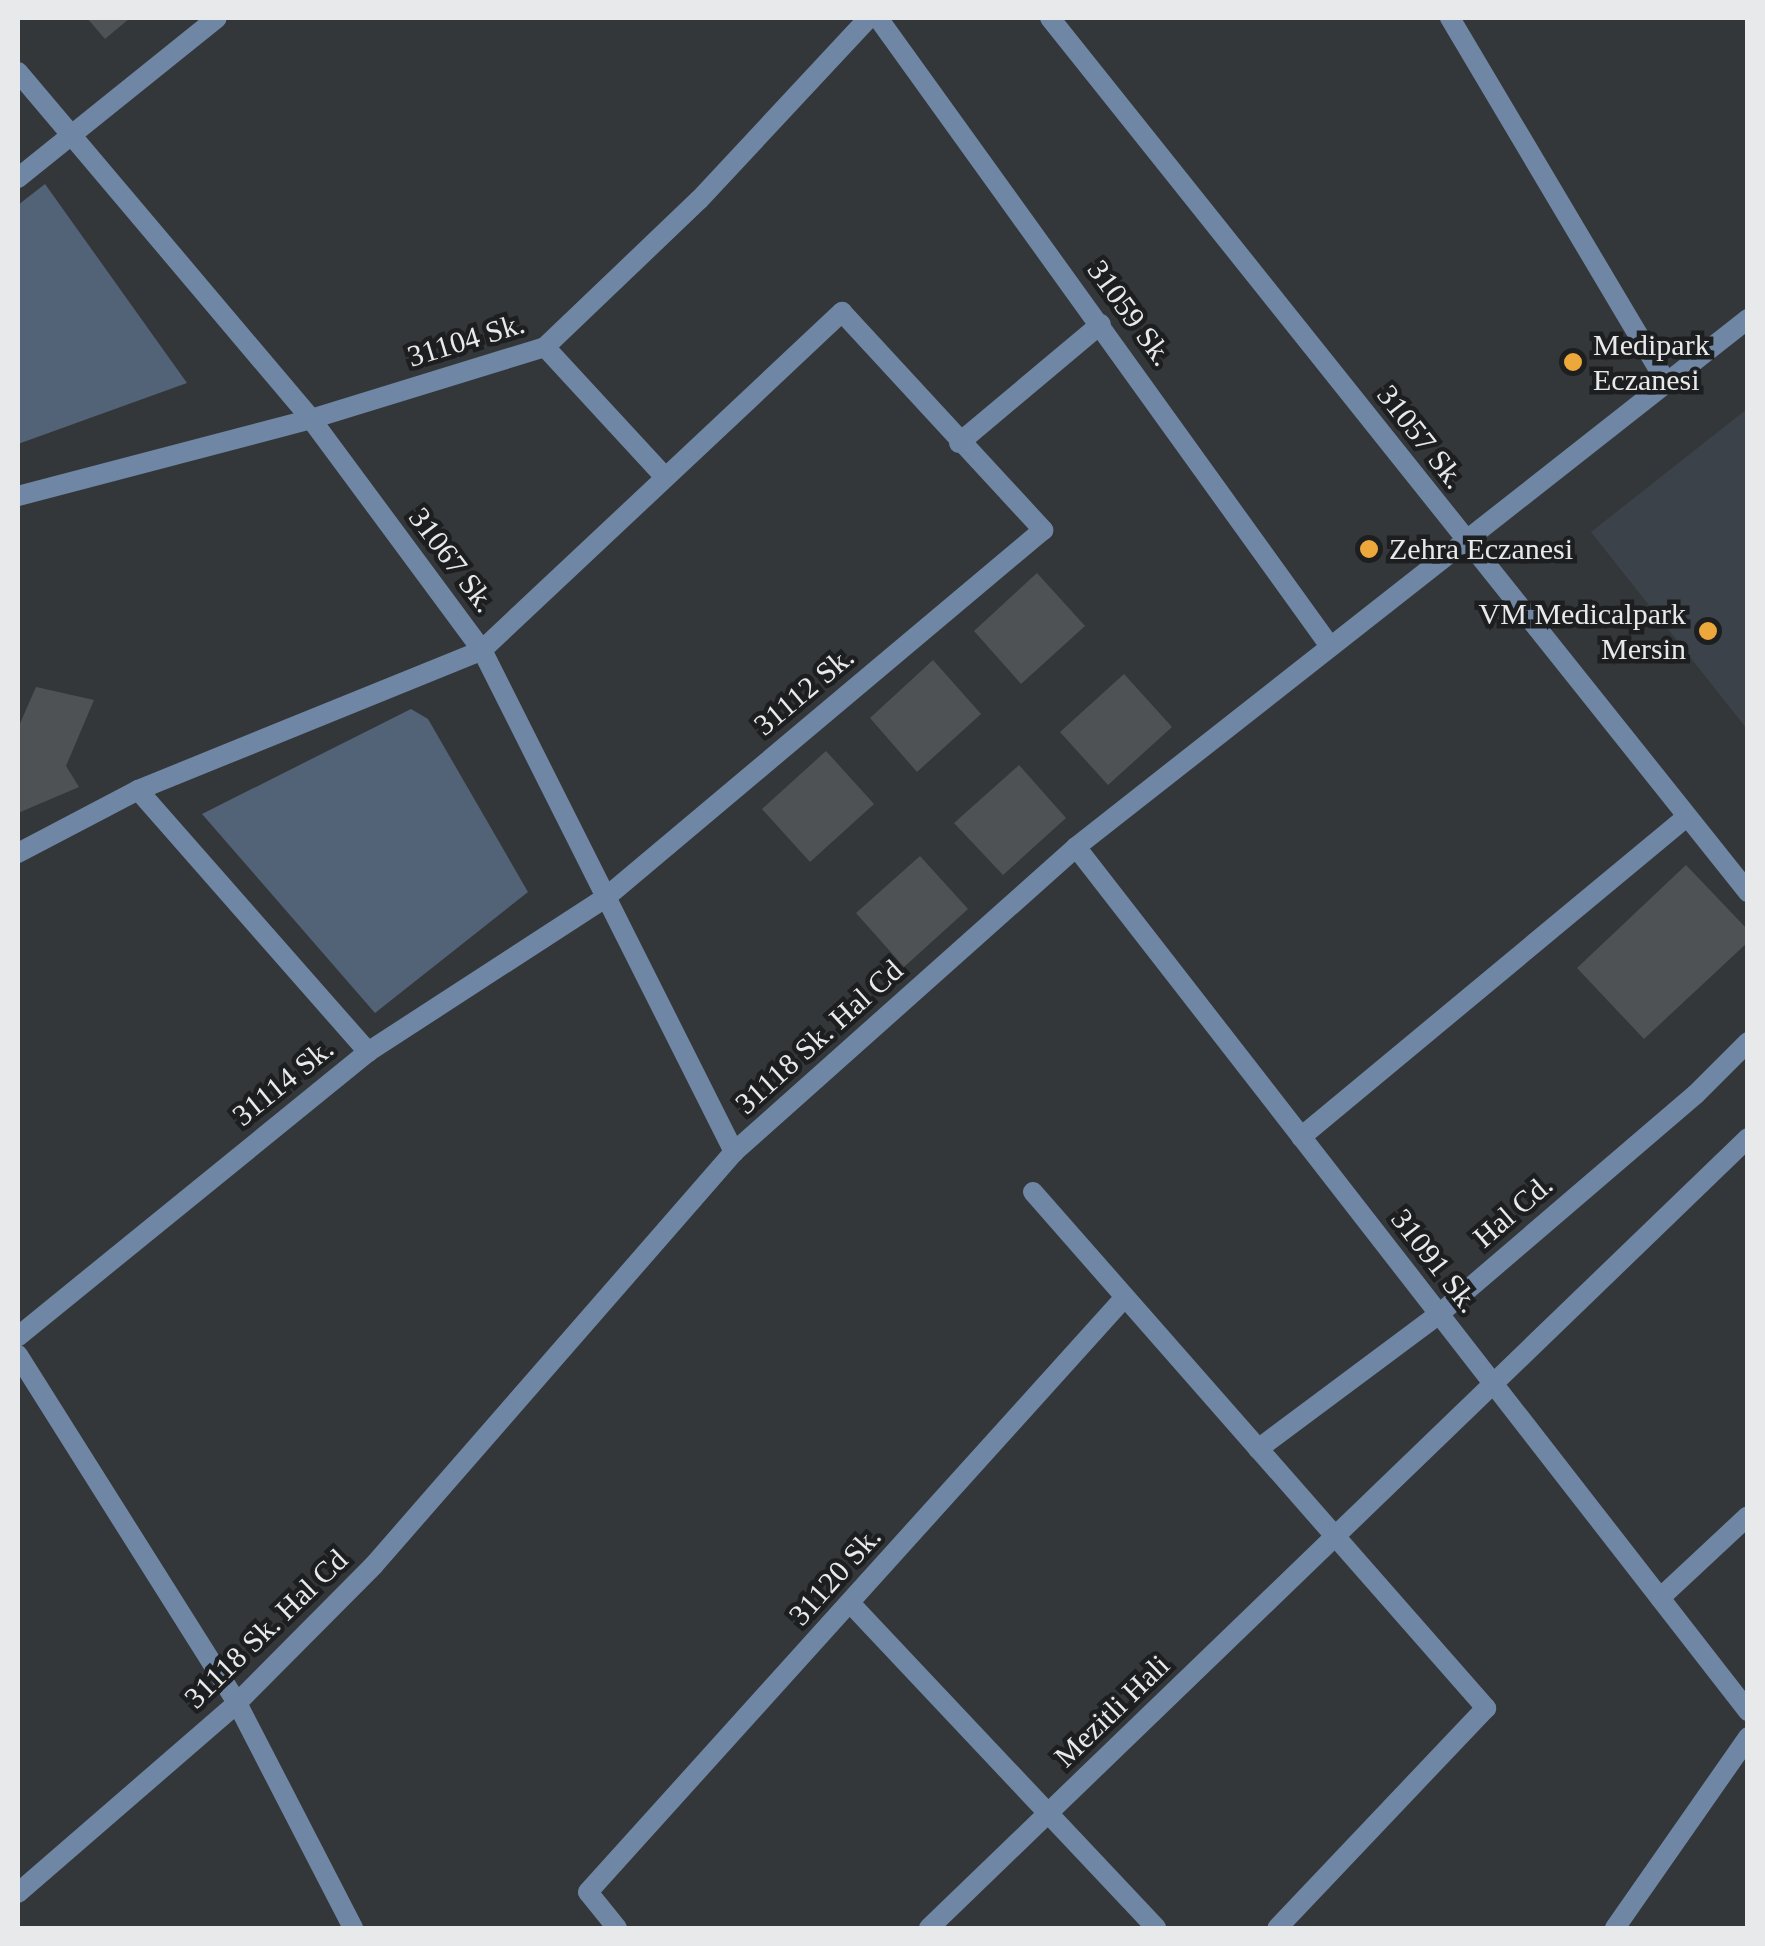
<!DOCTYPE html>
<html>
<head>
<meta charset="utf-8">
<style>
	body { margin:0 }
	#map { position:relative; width:1765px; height:1946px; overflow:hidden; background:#34373a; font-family:"Times New Roman",serif }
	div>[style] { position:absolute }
	.built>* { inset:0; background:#3c424a }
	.green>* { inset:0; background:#526277 }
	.building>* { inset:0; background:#4f5255 }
	.street>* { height:20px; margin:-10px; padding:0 10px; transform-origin:10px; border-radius:10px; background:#6f87a4 }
	.dots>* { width:28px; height:28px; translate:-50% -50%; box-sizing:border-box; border:5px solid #1d1e20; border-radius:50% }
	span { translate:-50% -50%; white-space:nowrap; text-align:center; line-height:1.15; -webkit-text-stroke:9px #1d1e20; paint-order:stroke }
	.street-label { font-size:30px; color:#e8e9eb }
	.poi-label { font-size:30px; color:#e8e9eb }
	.left { translate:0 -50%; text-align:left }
	.right { translate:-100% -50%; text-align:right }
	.frame { position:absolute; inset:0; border:20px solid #e8e9eb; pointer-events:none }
</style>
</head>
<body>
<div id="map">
	<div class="built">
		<div style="clip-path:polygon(1747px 409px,1747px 729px,1591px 532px)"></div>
	</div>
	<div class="green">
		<div style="clip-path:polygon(45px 184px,187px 383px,18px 444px,18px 205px)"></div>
		<div style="clip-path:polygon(411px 709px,428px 719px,528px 892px,375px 1013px,202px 814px)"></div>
	</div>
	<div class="building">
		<div style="clip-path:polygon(87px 18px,130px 18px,105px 39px)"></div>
		<div style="clip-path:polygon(1037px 573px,1085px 626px,1021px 684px,974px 631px)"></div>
		<div style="clip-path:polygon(933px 660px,981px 714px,917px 772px,870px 718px)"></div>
		<div style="clip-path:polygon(1124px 674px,1172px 727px,1108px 785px,1060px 732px)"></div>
		<div style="clip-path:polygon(36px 687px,94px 700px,66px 766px,79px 787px,18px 813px,18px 728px)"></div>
		<div style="clip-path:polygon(826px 751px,874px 804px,810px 862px,762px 809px)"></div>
		<div style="clip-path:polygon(1019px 765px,1066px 818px,1003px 875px,954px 823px)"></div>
		<div style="clip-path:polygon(920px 856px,968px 909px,904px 967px,856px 913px)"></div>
		<div style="clip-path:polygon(1686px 865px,1748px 930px,1748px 942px,1644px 1039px,1577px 968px)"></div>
	</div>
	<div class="street">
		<div style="left:878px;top:18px;width:772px;rotate:54.27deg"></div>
		<div style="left:1050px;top:18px;width:1119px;rotate:51.39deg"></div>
		<div style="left:1450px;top:18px;width:423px;rotate:59.3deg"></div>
		<div style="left:18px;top:72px;width:454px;rotate:49.8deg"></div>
		<div style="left:311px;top:419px;width:287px;rotate:53.5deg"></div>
		<div style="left:482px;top:650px;width:562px;rotate:63.34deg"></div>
		<div style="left:18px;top:178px;width:255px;rotate:-38.8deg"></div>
		<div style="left:545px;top:347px;width:176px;rotate:47.3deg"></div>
		<div style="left:959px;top:443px;width:185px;rotate:-40deg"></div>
		<div style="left:18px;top:496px;width:303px;rotate:-14.7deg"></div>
		<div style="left:311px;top:419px;width:245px;rotate:-17.1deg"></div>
		<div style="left:545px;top:347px;width:213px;rotate:-43.7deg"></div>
		<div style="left:699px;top:200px;width:249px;rotate:-47deg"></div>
		<div style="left:138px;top:790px;width:349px;rotate:48.7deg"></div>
		<div style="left:1076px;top:847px;width:1095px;rotate:52.13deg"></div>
		<div style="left:18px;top:853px;width:136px;rotate:-27.7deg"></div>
		<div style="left:138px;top:790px;width:371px;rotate:-22.1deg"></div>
		<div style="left:482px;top:650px;width:494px;rotate:-43.2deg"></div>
		<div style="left:842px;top:312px;width:297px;rotate:47.3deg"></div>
		<div style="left:1043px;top:530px;width:572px;rotate:139.96deg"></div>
		<div style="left:605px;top:898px;width:283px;rotate:147deg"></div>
		<div style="left:368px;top:1052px;width:451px;rotate:140.9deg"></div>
		<div style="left:1301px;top:1137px;width:498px;rotate:-39.7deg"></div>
		<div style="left:1033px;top:1192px;width:687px;rotate:48.72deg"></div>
		<div style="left:1486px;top:1708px;width:303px;rotate:133.5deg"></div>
		<div style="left:18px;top:1355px;width:411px;rotate:57.8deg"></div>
		<div style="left:237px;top:1703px;width:253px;rotate:62.7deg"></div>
		<div style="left:1258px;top:1449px;width:224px;rotate:-36.7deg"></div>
		<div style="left:1438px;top:1315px;width:338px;rotate:-40.6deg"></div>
		<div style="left:1695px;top:1095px;width:75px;rotate:-45deg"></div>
		<div style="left:1660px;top:1598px;width:120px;rotate:-43deg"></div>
		<div style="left:851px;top:1604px;width:445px;rotate:46.7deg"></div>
		<div style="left:18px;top:1893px;width:290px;rotate:-40.9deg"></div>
		<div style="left:237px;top:1703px;width:194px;rotate:-45.2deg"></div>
		<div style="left:374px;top:1565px;width:548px;rotate:-48.92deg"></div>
		<div style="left:734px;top:1152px;width:458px;rotate:-41.7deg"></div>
		<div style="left:1076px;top:847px;width:855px;rotate:-38.16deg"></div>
		<div style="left:617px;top:1928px;width:46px;rotate:-128.9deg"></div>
		<div style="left:588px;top:1892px;width:801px;rotate:-47.93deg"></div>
		<div style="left:929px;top:1928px;width:1138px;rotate:-43.97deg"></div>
		<div style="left:1615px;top:1928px;width:233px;rotate:-55.1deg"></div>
	</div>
	<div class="dots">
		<div style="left:1573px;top:362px;background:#eda83b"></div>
		<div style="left:1369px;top:549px;background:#eda83b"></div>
		<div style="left:1708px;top:631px;background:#eda83b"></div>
	</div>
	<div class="street-label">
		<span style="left:1130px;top:313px;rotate:54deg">31059 Sk.</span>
		<span style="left:466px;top:340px;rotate:-17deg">31104 Sk.</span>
		<span style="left:1421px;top:437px;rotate:52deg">31057 Sk.</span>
		<span style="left:452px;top:560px;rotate:53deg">31067 Sk.</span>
		<span style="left:804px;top:691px;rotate:-40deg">31112 Sk.</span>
		<span style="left:819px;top:1037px;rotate:-42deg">31118 Sk. Hal Cd</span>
		<span style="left:283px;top:1082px;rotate:-39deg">31114 Sk.</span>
		<span style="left:1513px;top:1211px;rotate:-41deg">Hal Cd.</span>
		<span style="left:1435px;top:1261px;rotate:52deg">31091 Sk.</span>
		<span style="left:835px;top:1576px;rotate:-48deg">31120 Sk.</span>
		<span style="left:266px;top:1629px;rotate:-44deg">31118 Sk. Hal Cd</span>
		<span style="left:1112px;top:1711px;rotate:-44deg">Mezitli Hali</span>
	</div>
	<div class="poi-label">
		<span class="left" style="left:1593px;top:362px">Medipark<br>Eczanesi</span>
		<span class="left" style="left:1389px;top:549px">Zehra Eczanesi</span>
		<span class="right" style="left:1686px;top:631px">VM Medicalpark<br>Mersin</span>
	</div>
	<div class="frame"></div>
</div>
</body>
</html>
